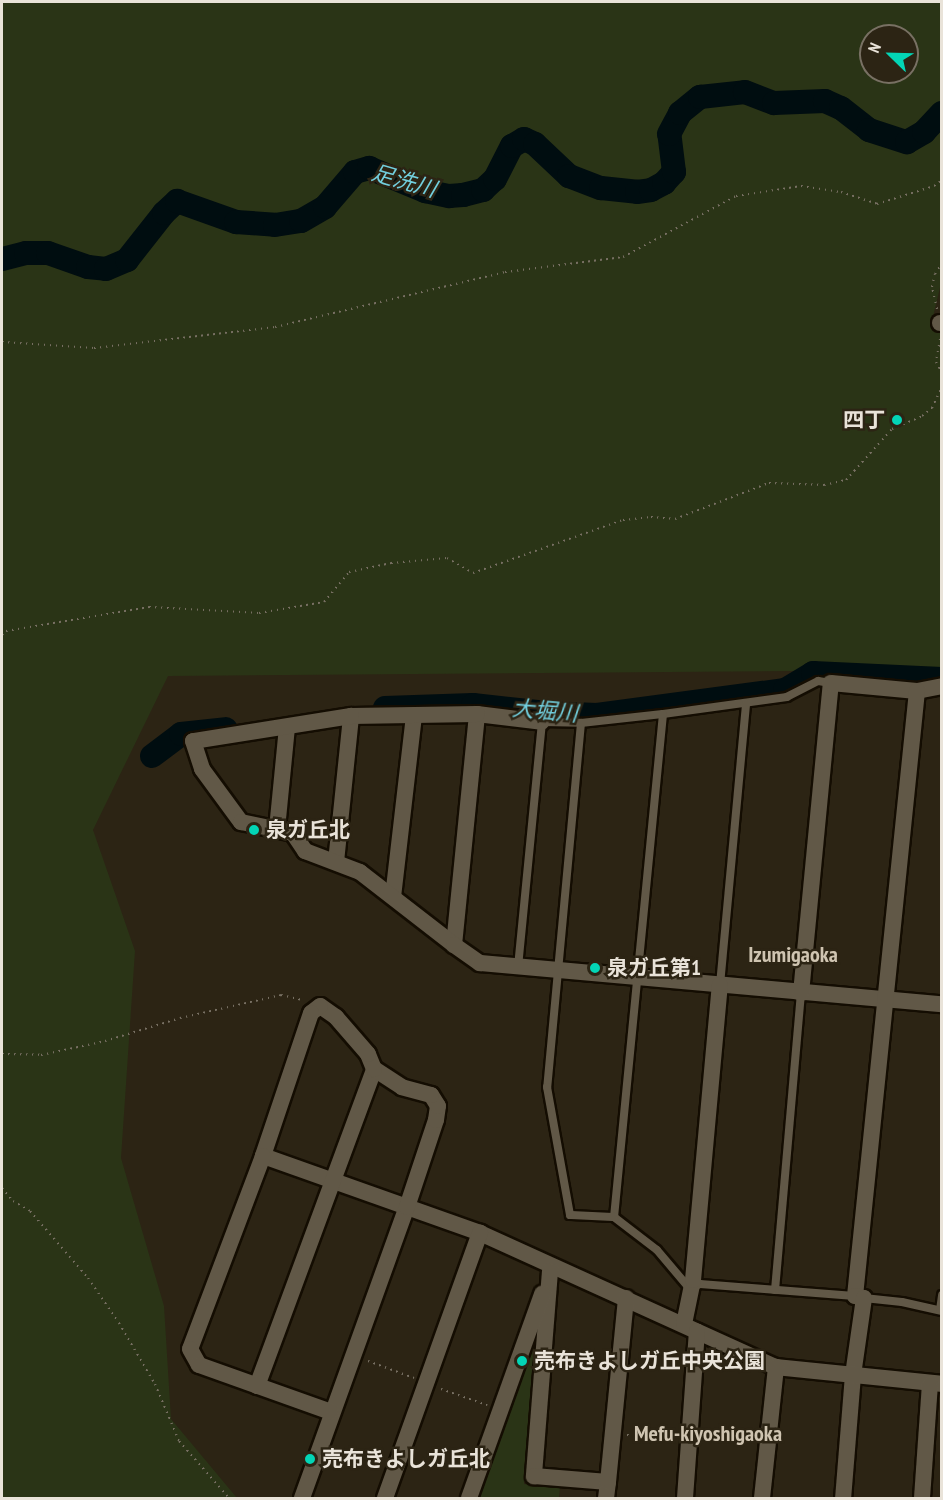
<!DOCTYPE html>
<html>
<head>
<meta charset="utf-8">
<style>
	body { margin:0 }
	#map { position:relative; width:943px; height:1500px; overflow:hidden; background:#2c2414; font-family:"PT Sans Narrow","Noto Sans JP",sans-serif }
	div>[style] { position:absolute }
	.green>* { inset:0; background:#2a3416 }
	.river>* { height:24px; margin:-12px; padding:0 12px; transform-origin:12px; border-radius:12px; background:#000d10 }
	.path>* { height:2px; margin-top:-1px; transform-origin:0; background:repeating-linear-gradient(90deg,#776f62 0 1.5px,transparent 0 6px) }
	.roads { filter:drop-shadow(2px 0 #140d02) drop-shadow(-2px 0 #140d02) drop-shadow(0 2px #140d02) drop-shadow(0 -2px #140d02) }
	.service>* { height:8px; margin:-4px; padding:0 4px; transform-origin:4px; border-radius:4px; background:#615847 }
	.minor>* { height:16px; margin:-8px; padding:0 8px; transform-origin:8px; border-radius:8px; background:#615847 }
	.dots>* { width:16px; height:16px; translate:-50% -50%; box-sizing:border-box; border:3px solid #2c2414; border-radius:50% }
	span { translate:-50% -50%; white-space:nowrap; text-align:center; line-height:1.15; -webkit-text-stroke:5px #2c2414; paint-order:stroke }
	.poi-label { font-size:21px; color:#e9e3d9; font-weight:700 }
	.right { translate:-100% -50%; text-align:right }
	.left { translate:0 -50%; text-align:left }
	.water-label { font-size:22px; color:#72cfde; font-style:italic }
	.neighbourhood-label { font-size:22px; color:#cfc4b1; font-weight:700 }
	.frame { position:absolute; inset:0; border:3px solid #e9e3d9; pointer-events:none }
	.north { position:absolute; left:859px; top:24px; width:60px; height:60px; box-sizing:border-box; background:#2c2414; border:2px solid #787063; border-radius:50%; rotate:293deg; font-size:16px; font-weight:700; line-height:24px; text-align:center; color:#e9e3d9 }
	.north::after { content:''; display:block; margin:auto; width:21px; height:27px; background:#03d5b6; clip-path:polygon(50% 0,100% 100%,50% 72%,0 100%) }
</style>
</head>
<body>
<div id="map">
	<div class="green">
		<div style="clip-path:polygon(evenodd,2px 2px,941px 2px,942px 279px,931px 325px,942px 327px,941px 667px,920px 670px,168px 676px,93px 830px,135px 951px,121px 1158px,164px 1306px,171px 1419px,237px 1498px,2px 1498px,2px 2px,871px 36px,907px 36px,907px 72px,871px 72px,871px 36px)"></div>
		<div style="clip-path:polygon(530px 1346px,538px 1347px,524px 1484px,560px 1487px,559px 1498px,476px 1498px)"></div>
	</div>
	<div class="river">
		<div style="left:2px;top:259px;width:25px;rotate:-14deg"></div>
		<div style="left:26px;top:253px;width:22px"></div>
		<div style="left:48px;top:253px;width:42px;rotate:19.3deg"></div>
		<div style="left:88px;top:267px;width:18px;rotate:6deg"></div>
		<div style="left:106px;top:269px;width:23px;rotate:-23deg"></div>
		<div style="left:127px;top:260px;width:60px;rotate:-51.8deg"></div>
		<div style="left:164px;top:213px;width:18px;rotate:-43deg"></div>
		<div style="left:177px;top:201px;width:63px;rotate:19.6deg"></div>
		<div style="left:236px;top:222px;width:39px;rotate:4deg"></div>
		<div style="left:275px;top:225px;width:26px;rotate:-9deg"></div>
		<div style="left:301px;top:221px;width:28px;rotate:-30deg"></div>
		<div style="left:325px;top:207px;width:46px;rotate:-49.4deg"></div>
		<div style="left:355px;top:172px;width:15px;rotate:-16deg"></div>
		<div style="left:369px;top:168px;width:61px;rotate:22.3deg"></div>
		<div style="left:425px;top:191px;width:25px;rotate:12deg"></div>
		<div style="left:449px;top:196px;width:14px;rotate:-4deg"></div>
		<div style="left:463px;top:195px;width:21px;rotate:-14deg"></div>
		<div style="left:483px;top:190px;width:16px;rotate:-43deg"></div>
		<div style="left:495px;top:179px;width:37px;rotate:-63deg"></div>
		<div style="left:512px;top:146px;width:14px;rotate:-30deg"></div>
		<div style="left:524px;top:139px;width:12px;rotate:24deg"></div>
		<div style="left:535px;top:144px;width:47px;rotate:43.3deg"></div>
		<div style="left:569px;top:176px;width:34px;rotate:21deg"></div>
		<div style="left:601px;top:188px;width:36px;rotate:6deg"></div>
		<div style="left:637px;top:192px;width:14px;rotate:-8deg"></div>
		<div style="left:651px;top:190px;width:15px;rotate:-28deg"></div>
		<div style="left:664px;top:183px;width:15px;rotate:-48deg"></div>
		<div style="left:674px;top:172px;width:38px;rotate:-97deg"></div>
		<div style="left:669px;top:134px;width:24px;rotate:-62deg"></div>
		<div style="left:680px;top:113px;width:26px;rotate:-39deg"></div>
		<div style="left:700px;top:97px;width:45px;rotate:-6.3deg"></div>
		<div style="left:745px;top:92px;width:31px;rotate:21deg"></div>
		<div style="left:774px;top:103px;width:51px;rotate:-2.2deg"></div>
		<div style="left:825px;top:101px;width:17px;rotate:24deg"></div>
		<div style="left:841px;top:108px;width:36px;rotate:38deg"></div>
		<div style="left:869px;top:130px;width:40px;rotate:18deg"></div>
		<div style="left:907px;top:142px;width:20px;rotate:-30deg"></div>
		<div style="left:924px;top:132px;width:26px;rotate:-47deg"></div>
		<div style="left:385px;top:708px;width:88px;rotate:-2deg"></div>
		<div style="left:473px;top:705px;width:74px;rotate:6.2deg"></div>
		<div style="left:547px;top:713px;width:50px;rotate:2.3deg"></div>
		<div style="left:597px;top:715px;width:190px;rotate:-7.6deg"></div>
		<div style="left:785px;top:690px;width:33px;rotate:-31deg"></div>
		<div style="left:813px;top:673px;width:129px;rotate:2.7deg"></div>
		<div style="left:152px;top:756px;width:36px;rotate:-37deg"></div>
		<div style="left:181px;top:734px;width:45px;rotate:-6.3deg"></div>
	</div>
	<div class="path">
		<div style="left:937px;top:309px;width:23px;rotate:-103deg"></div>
		<div style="left:932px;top:287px;width:13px;rotate:-77deg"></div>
		<div style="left:935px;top:274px;width:13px;rotate:-58deg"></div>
		<div style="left:940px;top:339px;width:23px;rotate:100deg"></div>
		<div style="left:936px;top:362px;width:13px;rotate:61deg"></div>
		<div style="left:2px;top:342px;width:92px;rotate:3.7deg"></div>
		<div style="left:94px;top:348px;width:182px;rotate:-6.6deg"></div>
		<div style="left:275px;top:327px;width:236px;rotate:-13.4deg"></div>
		<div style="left:505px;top:272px;width:119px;rotate:-7.2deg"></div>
		<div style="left:623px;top:257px;width:128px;rotate:-28.4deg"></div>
		<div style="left:736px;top:196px;width:66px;rotate:-8.7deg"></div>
		<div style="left:801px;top:186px;width:40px;rotate:8.5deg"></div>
		<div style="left:841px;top:192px;width:38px;rotate:18deg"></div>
		<div style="left:877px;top:204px;width:60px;rotate:-17.5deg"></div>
		<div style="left:934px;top:186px;width:10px;rotate:-37deg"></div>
		<div style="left:2px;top:635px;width:6px;rotate:-45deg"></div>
		<div style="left:6px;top:631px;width:145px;rotate:-9.5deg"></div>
		<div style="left:149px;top:607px;width:110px;rotate:3.1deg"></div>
		<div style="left:259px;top:613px;width:66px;rotate:-9.6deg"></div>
		<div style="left:324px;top:602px;width:39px;rotate:-50deg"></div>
		<div style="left:349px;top:572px;width:43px;rotate:-12.1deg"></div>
		<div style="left:391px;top:563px;width:56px;rotate:-5.1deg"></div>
		<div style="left:447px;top:558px;width:30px;rotate:30deg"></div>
		<div style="left:473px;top:573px;width:159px;rotate:-19.5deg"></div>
		<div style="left:623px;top:520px;width:28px;rotate:-6deg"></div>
		<div style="left:651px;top:517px;width:24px;rotate:5deg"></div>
		<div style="left:675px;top:519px;width:101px;rotate:-21deg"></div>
		<div style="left:769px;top:483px;width:55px;rotate:2.1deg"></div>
		<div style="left:824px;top:485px;width:23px;rotate:-13deg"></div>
		<div style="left:846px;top:480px;width:69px;rotate:-48deg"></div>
		<div style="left:892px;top:429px;width:33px;rotate:-23deg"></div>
		<div style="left:922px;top:416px;width:13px;rotate:-39deg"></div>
		<div style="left:932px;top:408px;width:23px;rotate:-65deg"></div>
		<div style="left:2px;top:1054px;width:39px;rotate:1deg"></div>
		<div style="left:41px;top:1055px;width:66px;rotate:-12.3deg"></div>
		<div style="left:105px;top:1041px;width:78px;rotate:-17deg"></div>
		<div style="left:180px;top:1018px;width:104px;rotate:-12.8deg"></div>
		<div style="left:281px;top:995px;width:22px;rotate:13deg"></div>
		<div style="left:2px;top:1188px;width:17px;rotate:50deg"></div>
		<div style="left:13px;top:1201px;width:20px;rotate:30deg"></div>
		<div style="left:30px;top:1211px;width:89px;rotate:49.1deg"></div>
		<div style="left:88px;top:1278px;width:55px;rotate:55.4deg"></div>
		<div style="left:119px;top:1323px;width:71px;rotate:59.5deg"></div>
		<div style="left:155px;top:1384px;width:62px;rotate:67.2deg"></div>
		<div style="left:179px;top:1441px;width:76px;rotate:48.7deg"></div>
		<div style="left:368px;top:1361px;width:49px;rotate:20.3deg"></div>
		<div style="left:441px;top:1389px;width:49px;rotate:19.2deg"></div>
		<div style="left:627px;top:1435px;width:48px;rotate:4.8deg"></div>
	</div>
	<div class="roads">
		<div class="service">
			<div style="left:831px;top:683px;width:13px;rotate:-171deg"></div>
			<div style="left:818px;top:681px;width:35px;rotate:153deg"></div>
			<div style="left:787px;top:697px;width:125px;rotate:172.2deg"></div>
			<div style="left:663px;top:714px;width:505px;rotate:95.56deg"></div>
			<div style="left:614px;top:1217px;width:54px;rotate:37.5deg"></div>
			<div style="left:657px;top:1250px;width:51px;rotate:49.8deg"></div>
			<div style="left:690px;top:1289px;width:11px;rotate:-27deg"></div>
			<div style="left:700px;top:1284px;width:155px;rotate:4.4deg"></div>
			<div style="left:581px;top:723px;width:366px;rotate:95.3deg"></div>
			<div style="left:547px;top:1087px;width:130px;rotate:79.8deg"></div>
			<div style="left:570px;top:1215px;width:44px;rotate:2.6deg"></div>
			<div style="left:518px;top:967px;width:246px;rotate:-84.4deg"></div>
			<div style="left:542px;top:722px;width:39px;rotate:1deg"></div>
			<div style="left:581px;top:723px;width:82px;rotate:-6.3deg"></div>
			<div style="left:720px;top:985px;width:283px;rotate:-84.7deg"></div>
			<div style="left:775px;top:1290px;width:298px;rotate:-85deg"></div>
			<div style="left:864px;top:1298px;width:38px;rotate:6deg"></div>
			<div style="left:902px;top:1302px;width:41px;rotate:12.7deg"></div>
			<div style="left:940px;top:1310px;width:15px;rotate:-82deg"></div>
		</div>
		<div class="minor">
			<div style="left:940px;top:323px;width:2px"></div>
			<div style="left:917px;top:691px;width:25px;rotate:-11deg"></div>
			<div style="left:477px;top:714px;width:65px;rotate:7deg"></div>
			<div style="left:277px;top:829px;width:102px;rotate:-84.4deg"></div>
			<div style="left:336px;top:862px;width:147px;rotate:-84.1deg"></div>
			<div style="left:393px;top:897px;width:183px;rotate:-83.4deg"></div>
			<div style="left:454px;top:945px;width:232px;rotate:-84.3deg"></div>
			<div style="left:477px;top:714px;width:126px;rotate:179.1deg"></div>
			<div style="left:351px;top:716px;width:160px;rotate:171deg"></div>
			<div style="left:193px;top:741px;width:29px;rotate:72deg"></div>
			<div style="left:202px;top:769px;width:66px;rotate:53.7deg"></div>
			<div style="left:241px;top:822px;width:53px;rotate:11.9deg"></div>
			<div style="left:293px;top:833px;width:22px;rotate:56deg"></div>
			<div style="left:305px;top:851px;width:59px;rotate:20.9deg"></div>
			<div style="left:360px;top:872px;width:119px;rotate:37.8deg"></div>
			<div style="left:454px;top:945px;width:32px;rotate:35deg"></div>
			<div style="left:480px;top:963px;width:464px;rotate:5.1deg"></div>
			<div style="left:801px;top:993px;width:311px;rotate:-84.5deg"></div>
			<div style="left:831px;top:683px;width:86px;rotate:5.3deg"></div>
			<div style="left:917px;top:691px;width:608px;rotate:95.85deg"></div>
			<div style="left:855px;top:1296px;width:9px;rotate:13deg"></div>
			<div style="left:864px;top:1298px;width:78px;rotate:98.1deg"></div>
			<div style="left:853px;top:1375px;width:123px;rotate:94.6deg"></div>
			<div style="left:263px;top:1156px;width:230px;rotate:19.5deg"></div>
			<div style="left:480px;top:1233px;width:325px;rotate:24.4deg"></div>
			<div style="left:776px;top:1367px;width:167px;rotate:5.8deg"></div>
			<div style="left:550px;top:1271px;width:206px;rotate:94.5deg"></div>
			<div style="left:534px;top:1476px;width:74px;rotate:4.6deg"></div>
			<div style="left:608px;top:1482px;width:16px;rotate:97deg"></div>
			<div style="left:684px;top:1324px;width:45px;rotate:-78.4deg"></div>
			<div style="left:693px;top:1280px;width:296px;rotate:-84.8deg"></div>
			<div style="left:257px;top:1386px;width:338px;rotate:-69.7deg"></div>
			<div style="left:608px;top:1482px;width:185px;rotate:-84.4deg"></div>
			<div style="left:302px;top:1498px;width:309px;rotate:-70.2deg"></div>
			<div style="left:407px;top:1207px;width:92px;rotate:-71.6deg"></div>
			<div style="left:436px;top:1120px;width:14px;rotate:-82deg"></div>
			<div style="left:438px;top:1106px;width:13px;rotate:-122deg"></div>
			<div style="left:431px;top:1095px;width:30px;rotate:-165deg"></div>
			<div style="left:402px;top:1087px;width:33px;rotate:-147deg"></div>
			<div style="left:374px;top:1069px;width:16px;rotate:-112deg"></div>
			<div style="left:368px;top:1054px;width:49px;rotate:-130.9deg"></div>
			<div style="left:336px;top:1017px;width:19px;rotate:-145deg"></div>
			<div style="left:320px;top:1006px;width:11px;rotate:142deg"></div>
			<div style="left:311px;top:1013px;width:151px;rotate:108.6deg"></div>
			<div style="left:263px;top:1156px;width:206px;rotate:110.7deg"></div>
			<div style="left:190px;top:1349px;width:18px;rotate:61deg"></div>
			<div style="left:199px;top:1365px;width:140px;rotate:19.6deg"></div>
			<div style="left:385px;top:1498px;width:282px;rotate:-70.3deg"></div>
			<div style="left:469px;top:1498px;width:217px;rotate:-70.3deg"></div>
			<div style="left:685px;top:1498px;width:167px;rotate:-85.9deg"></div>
			<div style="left:762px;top:1498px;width:132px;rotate:-83.9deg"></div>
			<div style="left:922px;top:1498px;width:114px;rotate:-86deg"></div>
		</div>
	</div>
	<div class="dots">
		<div style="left:897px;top:420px;background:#03d5b6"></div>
		<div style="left:254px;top:830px;background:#03d5b6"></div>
		<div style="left:595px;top:968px;background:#03d5b6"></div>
		<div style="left:522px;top:1361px;background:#03d5b6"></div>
		<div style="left:310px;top:1459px;background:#03d5b6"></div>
	</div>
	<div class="poi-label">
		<span class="right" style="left:885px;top:420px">四丁</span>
		<span class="left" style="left:266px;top:830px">泉ガ丘北</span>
		<span class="left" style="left:607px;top:968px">泉ガ丘第1</span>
		<span class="left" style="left:534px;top:1361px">売布きよしガ丘中央公園</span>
		<span class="left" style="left:322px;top:1459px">売布きよしガ丘北</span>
	</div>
	<div class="water-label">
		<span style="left:404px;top:181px;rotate:16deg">足洗川</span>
		<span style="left:545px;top:711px;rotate:5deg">大堀川</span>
	</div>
	<div class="neighbourhood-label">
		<span style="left:793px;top:955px">Izumigaoka</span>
		<span style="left:708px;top:1434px">Mefu-kiyoshigaoka</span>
	</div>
	<div class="frame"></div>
	<div class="north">N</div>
</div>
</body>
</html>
